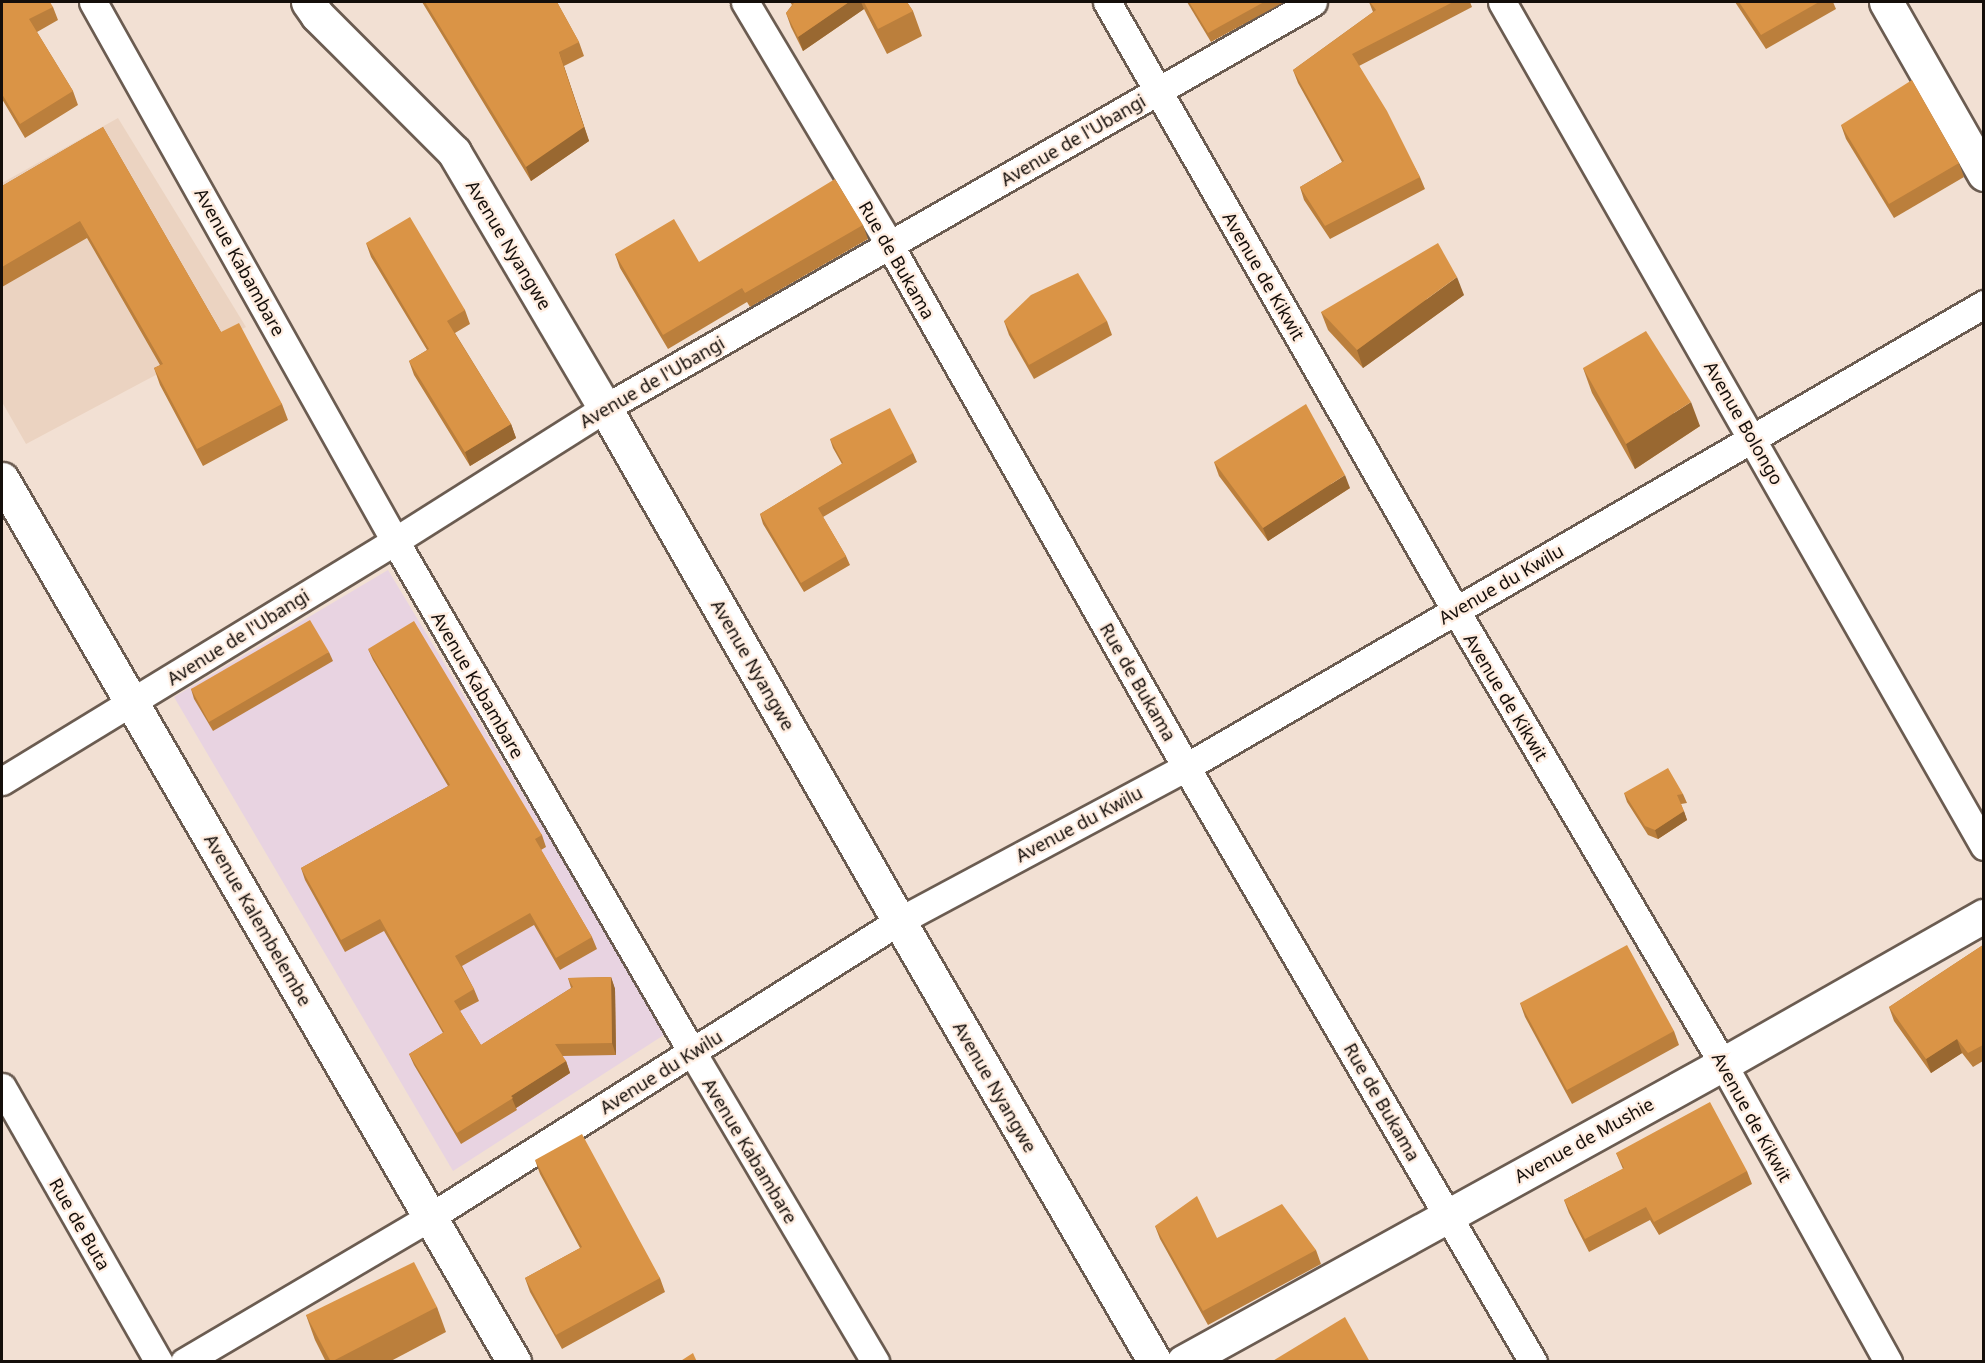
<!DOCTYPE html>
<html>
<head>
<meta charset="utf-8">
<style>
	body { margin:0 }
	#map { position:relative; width:1985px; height:1363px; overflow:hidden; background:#f2e0d3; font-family:"Noto Sans",sans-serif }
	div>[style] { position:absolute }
	.built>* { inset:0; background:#ebd3c1 }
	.medical>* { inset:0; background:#e8d3e1 }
	.roads { filter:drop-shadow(2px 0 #6b5c51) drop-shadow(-2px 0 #6b5c51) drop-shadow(0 2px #6b5c51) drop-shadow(0 -2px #6b5c51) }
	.minor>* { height:27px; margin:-13.5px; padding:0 13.5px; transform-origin:13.5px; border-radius:13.5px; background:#fff }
	.tertiary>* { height:33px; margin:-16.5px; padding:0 16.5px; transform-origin:16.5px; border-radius:16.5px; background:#fff }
	.secondary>* { height:33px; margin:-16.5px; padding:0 16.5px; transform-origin:16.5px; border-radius:16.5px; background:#fff }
	.wall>* { inset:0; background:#bb7f3c }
	.shaded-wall>* { inset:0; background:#996831 }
	.building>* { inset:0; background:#da9446 }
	span { translate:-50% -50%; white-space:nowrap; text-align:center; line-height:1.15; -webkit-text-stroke:4.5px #ffede0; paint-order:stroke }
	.street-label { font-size:18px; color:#140e0a }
	.frame { position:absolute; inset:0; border:3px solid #140e0a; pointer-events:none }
</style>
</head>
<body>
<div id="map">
	<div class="built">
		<div style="clip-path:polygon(118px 118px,246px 327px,26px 444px,2px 402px,2px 183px)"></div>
	</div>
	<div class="medical">
		<div style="clip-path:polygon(388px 570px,667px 1033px,453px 1171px,174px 697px)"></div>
	</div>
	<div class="roads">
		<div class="minor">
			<div style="left:93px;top:2px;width:618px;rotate:60.74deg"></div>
			<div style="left:395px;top:541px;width:591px;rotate:59.83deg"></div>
			<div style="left:692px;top:1052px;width:360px;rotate:59.4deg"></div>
			<div style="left:745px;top:2px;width:282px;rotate:59.2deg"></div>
			<div style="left:889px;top:244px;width:601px;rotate:60.41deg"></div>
			<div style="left:1186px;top:767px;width:689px;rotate:59.75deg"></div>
			<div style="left:1107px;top:2px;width:702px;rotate:60.18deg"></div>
			<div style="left:1456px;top:611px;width:526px;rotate:59.48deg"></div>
			<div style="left:1723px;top:1064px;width:341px;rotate:61deg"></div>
			<div style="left:1502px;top:2px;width:972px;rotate:60.27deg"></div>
			<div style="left:2px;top:781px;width:460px;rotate:-31.4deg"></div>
			<div style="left:395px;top:541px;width:249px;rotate:-32.3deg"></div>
			<div style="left:605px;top:408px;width:816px;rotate:-29.83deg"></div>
			<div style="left:2px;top:1087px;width:317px;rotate:60.3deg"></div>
			<div style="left:184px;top:1362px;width:286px;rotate:-30.5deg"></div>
			<div style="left:430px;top:1217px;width:555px;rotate:-32.26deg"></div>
			<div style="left:899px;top:921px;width:326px;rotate:-28.2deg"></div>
			<div style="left:1186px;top:767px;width:923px;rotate:-30.12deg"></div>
		</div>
		<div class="tertiary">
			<div style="left:1886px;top:2px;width:198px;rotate:60.3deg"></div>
			<div style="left:2px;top:479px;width:1021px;rotate:59.89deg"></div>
			<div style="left:1183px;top:1362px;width:617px;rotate:-28.89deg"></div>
			<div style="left:1723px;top:1064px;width:300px;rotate:-29.6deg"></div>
		</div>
		<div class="secondary">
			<div style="left:308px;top:2px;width:16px;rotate:55deg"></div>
			<div style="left:317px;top:15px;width:194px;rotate:45deg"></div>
			<div style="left:454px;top:152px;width:297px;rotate:59.5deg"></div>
			<div style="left:605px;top:408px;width:591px;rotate:60.18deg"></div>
			<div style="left:899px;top:921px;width:510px;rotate:59.86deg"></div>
		</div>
	</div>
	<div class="wall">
		<div style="clip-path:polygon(2px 2px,53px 7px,58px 20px,37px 32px,73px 91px,78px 105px,25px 138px,2px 99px)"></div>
		<div style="clip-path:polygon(422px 2px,557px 2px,579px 42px,584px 56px,564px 66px,589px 141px,531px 181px)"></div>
		<div style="clip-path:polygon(790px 2px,907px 2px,913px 11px,922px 36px,887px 54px,864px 9px,803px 51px,791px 27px,786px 13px,792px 5px)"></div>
		<div style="clip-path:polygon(1187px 2px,1284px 2px,1211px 42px)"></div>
		<div style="clip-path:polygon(1369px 2px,1470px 2px,1472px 7px,1359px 66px,1420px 177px,1425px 189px,1330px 239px,1304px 200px,1300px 187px,1342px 162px,1298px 83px,1293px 70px,1373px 12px)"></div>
		<div style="clip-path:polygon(1735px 2px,1833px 2px,1836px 9px,1766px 49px)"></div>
		<div style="clip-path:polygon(1841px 125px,1959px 163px,1964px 177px,1894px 218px,1846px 139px)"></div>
		<div style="clip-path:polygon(103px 127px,221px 332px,282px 404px,288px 420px,203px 466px,160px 385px,154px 368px,160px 365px,87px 238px,2px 287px,2px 186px)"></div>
		<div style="clip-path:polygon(863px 225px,868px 239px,750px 307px,747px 302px,668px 349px,620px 268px,615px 254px,699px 262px)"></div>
		<div style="clip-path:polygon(366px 243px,465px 310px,470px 324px,455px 333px,511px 424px,516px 438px,470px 466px,414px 375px,409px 361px,427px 350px,371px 257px)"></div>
		<div style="clip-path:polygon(1464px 295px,1363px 368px,1328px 330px,1321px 312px)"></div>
		<div style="clip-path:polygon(1004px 321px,1107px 321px,1112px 335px,1034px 379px,1009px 335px)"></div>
		<div style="clip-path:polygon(1583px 368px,1700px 426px,1635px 469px,1592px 393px)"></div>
		<div style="clip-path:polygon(830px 439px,913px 453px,917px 462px,823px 517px,846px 556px,850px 565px,804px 592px,763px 524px,760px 514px,842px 464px,833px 448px)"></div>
		<div style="clip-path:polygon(1214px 462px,1350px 488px,1268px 541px,1219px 476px)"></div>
		<div style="clip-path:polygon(368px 649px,542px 835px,546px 847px,541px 850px,592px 937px,597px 949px,560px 970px,534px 925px,462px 966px,474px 989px,479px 1001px,460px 1011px,481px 1045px,571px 988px,568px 978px,611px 977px,615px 989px,616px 1055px,562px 1056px,566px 1061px,570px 1073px,516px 1108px,517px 1110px,461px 1144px,414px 1065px,409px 1054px,443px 1033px,384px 931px,345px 952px,305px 880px,301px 868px,448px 786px,373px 660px)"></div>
		<div style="clip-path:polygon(329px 652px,333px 661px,213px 731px,194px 699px,191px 689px)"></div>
		<div style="clip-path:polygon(1624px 793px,1683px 794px,1687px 803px,1681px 804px,1687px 820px,1658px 839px,1648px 835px,1627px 802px)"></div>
		<div style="clip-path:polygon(1983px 945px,1983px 1061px,1973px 1067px,1962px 1053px,1931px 1073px,1894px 1021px,1889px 1007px)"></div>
		<div style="clip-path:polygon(1520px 1003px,1674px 1031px,1679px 1045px,1572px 1104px,1525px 1017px)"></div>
		<div style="clip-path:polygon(1616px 1153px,1747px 1171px,1752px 1184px,1659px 1235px,1650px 1220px,1589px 1252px,1569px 1213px,1564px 1200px,1623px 1169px)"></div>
		<div style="clip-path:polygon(535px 1160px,660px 1278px,665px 1292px,562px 1349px,530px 1292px,525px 1278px,580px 1248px,540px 1174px)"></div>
		<div style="clip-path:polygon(1155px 1226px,1217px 1238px,1316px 1250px,1321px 1264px,1208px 1325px,1160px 1239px)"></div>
		<div style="clip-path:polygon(437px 1307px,446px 1332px,389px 1362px,326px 1362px,315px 1340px,306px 1315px)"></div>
	</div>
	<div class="shaded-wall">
		<div style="clip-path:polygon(849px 2px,861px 2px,864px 9px,803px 51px,798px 37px)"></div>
		<div style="clip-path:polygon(559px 52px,589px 141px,531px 181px,526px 167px)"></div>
		<div style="clip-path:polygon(1457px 277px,1464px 295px,1363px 368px,1357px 350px)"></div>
		<div style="clip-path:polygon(1691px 402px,1700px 426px,1635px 469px,1626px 444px)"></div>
		<div style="clip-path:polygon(511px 424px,516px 438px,470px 466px,465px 452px)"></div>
		<div style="clip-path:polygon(1345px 475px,1350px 488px,1268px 541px,1263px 528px)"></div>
		<div style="clip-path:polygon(1684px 811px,1687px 820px,1658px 839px,1655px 830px)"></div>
		<div style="clip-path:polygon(611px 977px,615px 989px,616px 1055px,612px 1043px)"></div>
		<div style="clip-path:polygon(1957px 1039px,1962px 1053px,1931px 1073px,1926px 1059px)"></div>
		<div style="clip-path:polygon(566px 1061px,570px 1073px,516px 1108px,511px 1096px)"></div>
	</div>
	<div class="building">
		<div style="clip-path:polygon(2px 2px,50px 2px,53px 7px,29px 19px,73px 91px,20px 124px,2px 94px)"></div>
		<div style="clip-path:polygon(425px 2px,557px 2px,579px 42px,559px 52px,584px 127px,526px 167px)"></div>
		<div style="clip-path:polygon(793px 2px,849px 2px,798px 37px,786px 13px,794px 3px)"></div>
		<div style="clip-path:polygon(864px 2px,907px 2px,913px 11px,878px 29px)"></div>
		<div style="clip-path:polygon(1189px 2px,1264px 2px,1208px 33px)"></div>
		<div style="clip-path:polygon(1370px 2px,1453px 2px,1352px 54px,1387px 111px,1420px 177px,1325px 226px,1300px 187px,1344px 161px,1293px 70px,1376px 10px)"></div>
		<div style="clip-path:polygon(1739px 2px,1819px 2px,1761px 35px)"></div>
		<div style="clip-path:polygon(1912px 80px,1959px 163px,1889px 204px,1841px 125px)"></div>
		<div style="clip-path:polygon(103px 127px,221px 332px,239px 323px,282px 404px,197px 449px,154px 368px,163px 364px,80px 221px,2px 267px,2px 186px)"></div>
		<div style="clip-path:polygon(835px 179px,863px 225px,745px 293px,742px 288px,663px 335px,615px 254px,674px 219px,699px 262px)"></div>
		<div style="clip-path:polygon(410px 217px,465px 310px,447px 321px,511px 424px,465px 452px,409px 361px,429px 349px,366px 243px)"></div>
		<div style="clip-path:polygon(1438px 243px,1457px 277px,1357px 350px,1321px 312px)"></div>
		<div style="clip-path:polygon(1078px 273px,1107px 321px,1029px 365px,1004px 321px,1031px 295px)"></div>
		<div style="clip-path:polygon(1646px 331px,1691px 402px,1626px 444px,1583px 368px)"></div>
		<div style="clip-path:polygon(1306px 404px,1345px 475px,1263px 528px,1214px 462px)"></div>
		<div style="clip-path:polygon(890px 408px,913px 453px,818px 508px,846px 556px,801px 583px,760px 514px,843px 463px,830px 439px)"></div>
		<div style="clip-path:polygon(310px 620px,329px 652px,209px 722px,191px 689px)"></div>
		<div style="clip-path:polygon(414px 621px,542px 835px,535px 839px,592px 937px,556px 958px,530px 913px,455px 956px,474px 989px,454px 1001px,481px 1045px,573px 987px,568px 978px,611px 977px,612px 1043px,555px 1044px,566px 1061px,511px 1096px,513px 1098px,457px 1133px,409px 1054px,444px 1032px,380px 919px,341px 940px,301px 868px,450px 785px,368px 649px)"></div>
		<div style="clip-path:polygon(1668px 768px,1683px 794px,1677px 795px,1684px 811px,1655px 830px,1645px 826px,1624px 793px)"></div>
		<div style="clip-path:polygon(1627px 945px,1674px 1031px,1567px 1090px,1520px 1003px)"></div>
		<div style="clip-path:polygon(1983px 945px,1983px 1045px,1968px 1053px,1957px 1039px,1926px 1059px,1889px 1007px)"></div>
		<div style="clip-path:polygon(1710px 1102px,1747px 1171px,1654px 1222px,1646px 1207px,1585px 1239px,1564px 1200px,1624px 1168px,1616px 1153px)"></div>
		<div style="clip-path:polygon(582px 1134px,660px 1278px,556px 1335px,525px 1278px,582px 1247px,535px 1160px)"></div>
		<div style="clip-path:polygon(1197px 1196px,1217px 1238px,1282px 1204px,1316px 1250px,1203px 1311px,1155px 1226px)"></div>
		<div style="clip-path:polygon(414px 1262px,437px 1307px,331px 1362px,306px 1315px)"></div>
		<div style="clip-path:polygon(1345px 1317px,1370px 1362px,1271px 1362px)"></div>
		<div style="clip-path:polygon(693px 1353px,697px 1362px,679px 1362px)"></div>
	</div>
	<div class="street-label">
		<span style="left:1073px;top:140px;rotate:-30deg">Avenue de l'Ubangi</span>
		<span style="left:509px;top:245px;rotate:59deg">Avenue Nyangwe</span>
		<span style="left:897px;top:260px;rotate:60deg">Rue de Bukama</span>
		<span style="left:240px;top:262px;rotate:61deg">Avenue Kabambare</span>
		<span style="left:1264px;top:276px;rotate:60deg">Avenue de Kikwit</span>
		<span style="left:652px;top:382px;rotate:-30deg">Avenue de l'Ubangi</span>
		<span style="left:1744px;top:423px;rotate:60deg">Avenue Bolongo</span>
		<span style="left:1501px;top:584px;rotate:-30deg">Avenue du Kwilu</span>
		<span style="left:238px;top:637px;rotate:-32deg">Avenue de l'Ubangi</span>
		<span style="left:753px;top:665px;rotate:60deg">Avenue Nyangwe</span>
		<span style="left:1138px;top:682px;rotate:60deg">Rue de Bukama</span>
		<span style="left:478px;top:685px;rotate:60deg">Avenue Kabambare</span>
		<span style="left:1506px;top:697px;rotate:59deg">Avenue de Kikwit</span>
		<span style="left:1079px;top:824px;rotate:-28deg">Avenue du Kwilu</span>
		<span style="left:258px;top:920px;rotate:60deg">Avenue Kalembelembe</span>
		<span style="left:661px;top:1072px;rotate:-32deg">Avenue du Kwilu</span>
		<span style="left:995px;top:1087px;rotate:60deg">Avenue Nyangwe</span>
		<span style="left:1382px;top:1102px;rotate:60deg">Rue de Bukama</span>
		<span style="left:1752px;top:1117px;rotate:61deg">Avenue de Kikwit</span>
		<span style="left:1584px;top:1140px;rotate:-29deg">Avenue de Mushie</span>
		<span style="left:750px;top:1151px;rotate:59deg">Avenue Kabambare</span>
		<span style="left:80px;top:1224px;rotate:60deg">Rue de Buta</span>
	</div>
	<div class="frame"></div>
</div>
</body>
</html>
